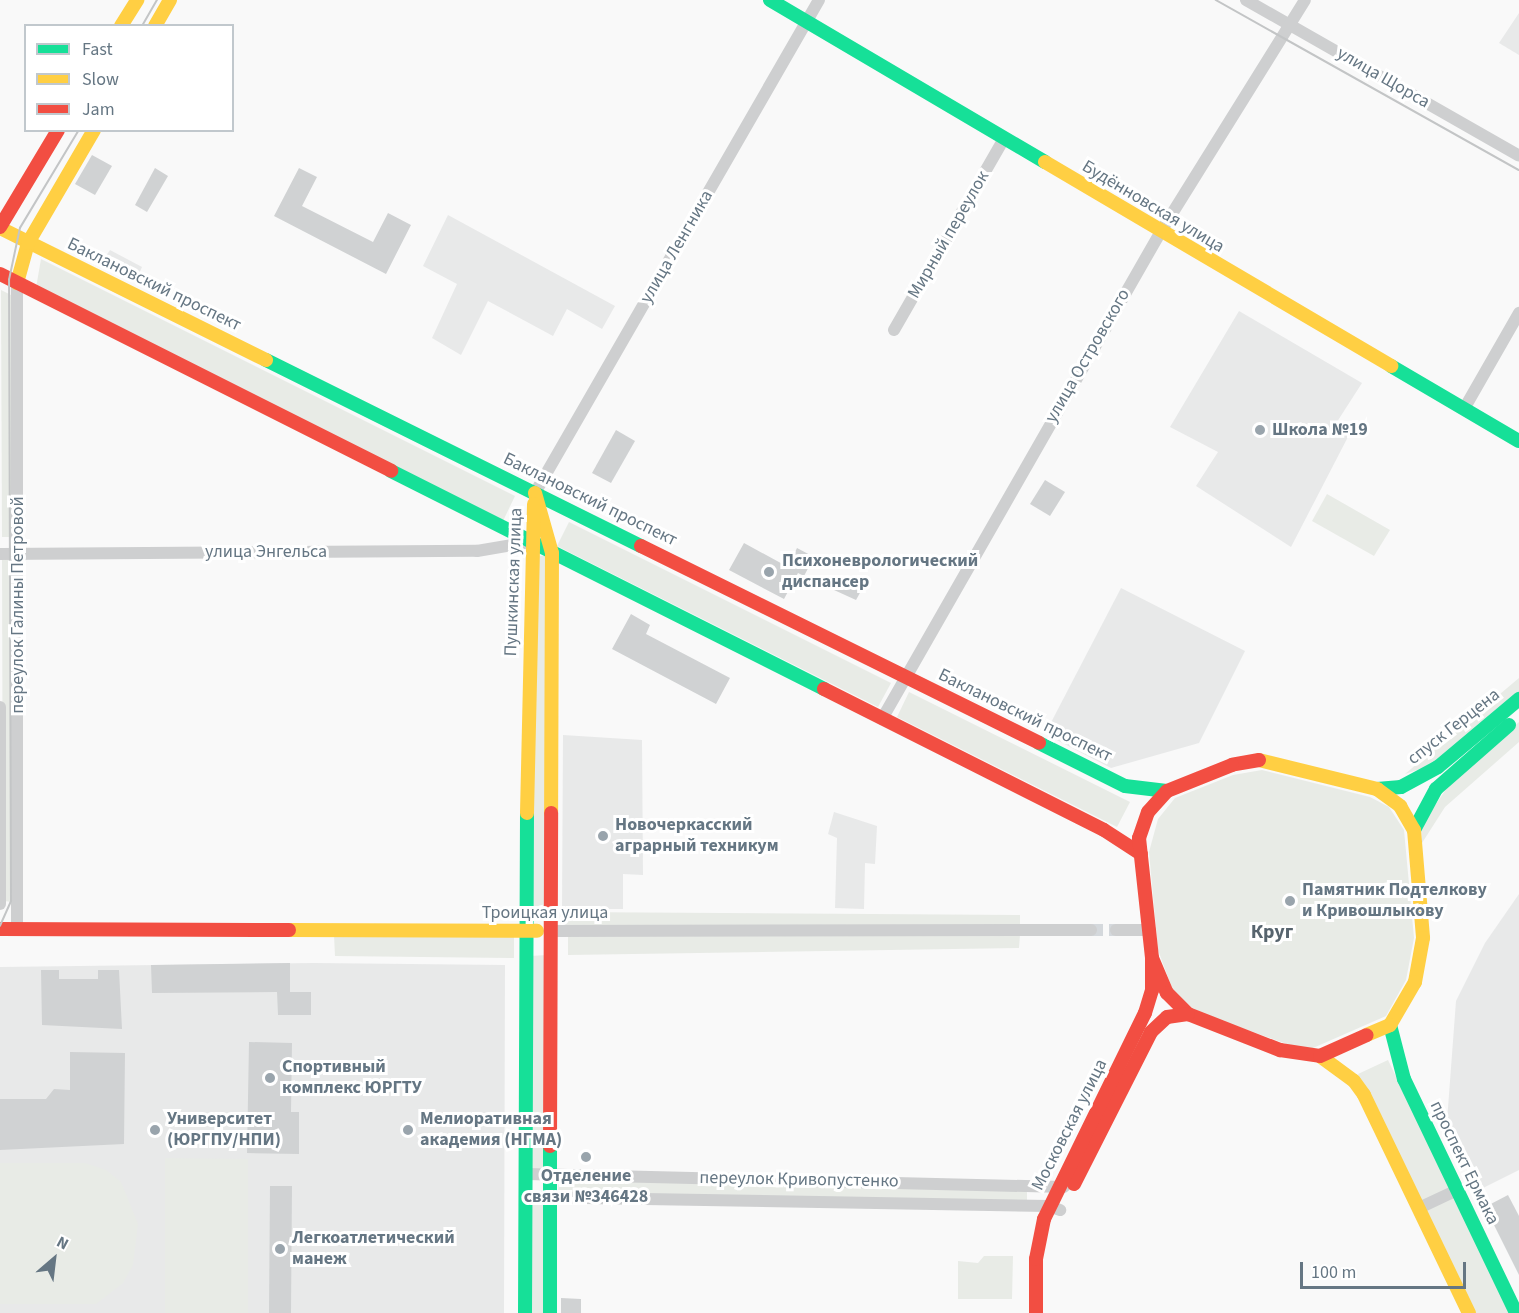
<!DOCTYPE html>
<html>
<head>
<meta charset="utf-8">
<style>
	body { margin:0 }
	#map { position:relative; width:1519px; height:1313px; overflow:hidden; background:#f9f9f9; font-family:"Source Sans 3",sans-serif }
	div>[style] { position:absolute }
	.built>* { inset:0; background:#e8e9e9 }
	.green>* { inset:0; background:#e8ebe6 }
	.building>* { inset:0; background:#d0d2d3 }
	.street-tunnel>* { height:12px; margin-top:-6px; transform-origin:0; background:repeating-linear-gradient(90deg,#d4d8dc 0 12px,transparent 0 18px) }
	.street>* { height:12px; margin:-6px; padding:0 6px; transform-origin:6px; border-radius:6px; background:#cecfd0 }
	.fast>* { height:14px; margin:-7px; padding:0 7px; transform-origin:7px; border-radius:7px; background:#16e098 }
	.slow>* { height:14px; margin:-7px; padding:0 7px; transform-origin:7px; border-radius:7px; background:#ffcf43 }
	.jam>* { height:14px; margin:-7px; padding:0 7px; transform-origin:7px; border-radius:7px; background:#f24e42 }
	.tram>* { height:1.5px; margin:-0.75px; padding:0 0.75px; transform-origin:0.75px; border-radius:0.75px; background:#c3c5c6 }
	.dots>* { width:16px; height:16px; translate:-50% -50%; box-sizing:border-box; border:3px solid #fff; border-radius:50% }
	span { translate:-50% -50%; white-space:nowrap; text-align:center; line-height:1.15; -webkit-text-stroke:6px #fff; paint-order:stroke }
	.street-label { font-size:18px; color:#657683 }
	.poi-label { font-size:18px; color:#657683; font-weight:700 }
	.left { translate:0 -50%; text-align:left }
	.neighbourhood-label { font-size:20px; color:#57646e; font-weight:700 }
	.legend { position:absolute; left:24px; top:24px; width:210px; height:108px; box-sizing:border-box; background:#fff; border:2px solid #c1c8cd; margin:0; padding:8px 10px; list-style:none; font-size:18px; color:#657683 }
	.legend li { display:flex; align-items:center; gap:12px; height:30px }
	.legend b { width:30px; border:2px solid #c1c8cd }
	.north { position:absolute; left:24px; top:1229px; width:60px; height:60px; -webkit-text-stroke:4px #fff; paint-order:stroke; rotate:28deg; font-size:16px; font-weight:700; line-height:24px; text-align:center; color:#657683 }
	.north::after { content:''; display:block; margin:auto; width:21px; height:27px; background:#657683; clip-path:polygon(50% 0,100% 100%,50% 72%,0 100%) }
	.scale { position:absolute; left:1300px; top:1262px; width:166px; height:27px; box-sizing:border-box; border:3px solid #657683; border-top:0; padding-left:8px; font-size:18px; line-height:21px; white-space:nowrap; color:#657683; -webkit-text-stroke:4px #fff; paint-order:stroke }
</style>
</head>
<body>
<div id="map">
	<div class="built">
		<div style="clip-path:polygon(1519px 13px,1519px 55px,1499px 43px)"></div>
		<div style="clip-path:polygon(448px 215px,615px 306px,602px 329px,567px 309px,553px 336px,488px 301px,461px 355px,432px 338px,457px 284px,423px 266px)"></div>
		<div style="clip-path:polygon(110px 250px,142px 267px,137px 278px,103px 260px)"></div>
		<div style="clip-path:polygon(1239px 311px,1362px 383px,1335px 425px,1350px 433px,1291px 547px,1196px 486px,1218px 452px,1170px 427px)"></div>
		<div style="clip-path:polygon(1121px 588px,1245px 651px,1199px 743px,1111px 768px,1045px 734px)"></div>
		<div style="clip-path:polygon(563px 735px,642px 740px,643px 875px,623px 874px,623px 909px,562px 909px)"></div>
		<div style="clip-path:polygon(834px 812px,877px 826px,875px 864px,865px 863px,864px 909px,835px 908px,837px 838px,828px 834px)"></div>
		<div style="clip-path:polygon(1519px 894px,1519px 1170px,1479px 1190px,1447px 1121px,1456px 1001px,1485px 943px)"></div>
		<div style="clip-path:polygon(314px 963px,505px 965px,504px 1313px,0 1313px,0 967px)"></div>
	</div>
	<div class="green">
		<div style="clip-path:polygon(41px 259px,515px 496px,503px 521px,36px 288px)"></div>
		<div style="clip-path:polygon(1px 290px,13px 296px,16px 537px,2px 537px)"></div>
		<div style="clip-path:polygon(1327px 494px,1390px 530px,1374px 556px,1312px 521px)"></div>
		<div style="clip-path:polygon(569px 522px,891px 683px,878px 707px,557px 546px)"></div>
		<div style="clip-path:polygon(535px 556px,548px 556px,547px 919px,532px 920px)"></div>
		<div style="clip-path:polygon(2px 558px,15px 558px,13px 902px,3px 901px)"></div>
		<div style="clip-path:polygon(1519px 678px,1519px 693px,1435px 764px,1405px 774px)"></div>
		<div style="clip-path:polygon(909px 692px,1130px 802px,1117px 827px,897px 717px)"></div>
		<div style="clip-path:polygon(1519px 722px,1519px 742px,1445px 807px,1422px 843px,1421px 826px,1453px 779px)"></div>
		<div style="clip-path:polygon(1262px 770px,1370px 797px,1389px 807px,1404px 830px,1414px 938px,1406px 980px,1386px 1016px,1313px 1048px,1298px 1048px,1197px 1012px,1173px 991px,1158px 950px,1149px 852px,1158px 819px,1175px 798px,1233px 775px)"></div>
		<div style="clip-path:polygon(563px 912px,1020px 915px,1020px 926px,562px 928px)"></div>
		<div style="clip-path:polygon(514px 934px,514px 958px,335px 956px,334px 935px)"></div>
		<div style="clip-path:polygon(568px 935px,915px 936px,1020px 935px,1019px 948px,568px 955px)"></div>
		<div style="clip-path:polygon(547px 955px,546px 1170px,531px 1170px,530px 956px)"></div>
		<div style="clip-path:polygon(1388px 1060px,1509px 1313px,1473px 1313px,1358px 1074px)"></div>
		<div style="clip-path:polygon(165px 1158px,248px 1159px,248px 1313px,165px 1313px)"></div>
		<div style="clip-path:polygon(0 1163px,85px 1163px,106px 1170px,121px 1182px,138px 1224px,133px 1265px,123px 1283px,96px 1304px,0 1304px)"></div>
		<div style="clip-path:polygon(559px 1180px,1027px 1188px,1027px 1203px,558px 1193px)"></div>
		<div style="clip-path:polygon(548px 1199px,547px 1313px,529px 1313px,530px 1200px)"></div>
		<div style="clip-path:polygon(984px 1256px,1013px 1256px,1012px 1299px,958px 1299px,958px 1261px,978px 1263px)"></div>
	</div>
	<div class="building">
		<div style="clip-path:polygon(92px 155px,112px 166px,95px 195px,75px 184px)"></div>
		<div style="clip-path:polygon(155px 168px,168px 176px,147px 212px,135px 205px)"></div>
		<div style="clip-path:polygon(299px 168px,317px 177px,302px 206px,373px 242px,388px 213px,411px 225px,386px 274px,274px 216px)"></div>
		<div style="clip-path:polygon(616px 430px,635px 441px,611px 483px,592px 473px)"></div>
		<div style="clip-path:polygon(1045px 480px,1065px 492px,1050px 516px,1030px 504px)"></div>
		<div style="clip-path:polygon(744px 543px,788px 567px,797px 548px,814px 557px,804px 576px,798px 573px,784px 599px,729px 570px)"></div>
		<div style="clip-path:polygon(839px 580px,861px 591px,856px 600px,834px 590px)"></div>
		<div style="clip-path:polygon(631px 614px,650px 625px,646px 634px,730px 678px,716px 704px,612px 649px)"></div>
		<div style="clip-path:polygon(290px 963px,290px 992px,311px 992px,311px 1015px,278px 1015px,277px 992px,152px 993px,151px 965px)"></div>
		<div style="clip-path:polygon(41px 970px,59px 970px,59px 979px,98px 979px,98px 970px,119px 970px,122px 1029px,42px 1025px)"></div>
		<div style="clip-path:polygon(249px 1042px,292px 1043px,291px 1112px,299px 1112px,299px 1154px,247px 1153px)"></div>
		<div style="clip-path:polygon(70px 1052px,125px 1053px,124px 1144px,0 1150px,0 1099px,46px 1099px,54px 1089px,70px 1090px)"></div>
		<div style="clip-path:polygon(270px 1186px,292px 1186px,291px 1313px,269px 1313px)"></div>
		<div style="clip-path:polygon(1508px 1195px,1519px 1216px,1519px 1275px,1485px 1207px)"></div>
		<div style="clip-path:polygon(561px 1298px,581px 1299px,581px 1313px,561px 1313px)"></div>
	</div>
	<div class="street-tunnel">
		<div style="left:1091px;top:930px;width:25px"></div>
	</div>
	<div class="street">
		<div style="left:1246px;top:0;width:314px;rotate:29.7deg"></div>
		<div style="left:894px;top:330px;width:220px;rotate:-60.1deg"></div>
		<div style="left:1464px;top:409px;width:111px;rotate:-60.2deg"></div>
		<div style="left:535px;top:493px;width:569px;rotate:-60.06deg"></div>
		<div style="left:0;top:554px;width:477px;rotate:-0.4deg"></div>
		<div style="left:477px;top:551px;width:54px;rotate:-9.6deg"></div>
		<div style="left:0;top:707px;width:197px;rotate:90deg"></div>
		<div style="left:882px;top:719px;width:560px;rotate:-60.23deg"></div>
		<div style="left:1160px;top:233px;width:274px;rotate:-58.1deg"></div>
		<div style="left:17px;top:927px;width:644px;rotate:-90deg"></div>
		<div style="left:1116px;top:930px;width:34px"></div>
		<div style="left:551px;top:931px;width:540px;rotate:-0.11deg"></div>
		<div style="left:527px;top:1174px;width:537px;rotate:1.39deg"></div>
		<div style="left:526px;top:1197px;width:523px;rotate:0.99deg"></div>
		<div style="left:1049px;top:1206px;width:12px;rotate:20deg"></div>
		<div style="left:1419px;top:1208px;width:42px;rotate:-25.3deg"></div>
	</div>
	<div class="fast">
		<div style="left:770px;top:0;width:319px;rotate:30.5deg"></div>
		<div style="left:266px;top:360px;width:419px;rotate:26.4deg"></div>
		<div style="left:1391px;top:366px;width:148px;rotate:30.4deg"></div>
		<div style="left:391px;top:471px;width:485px;rotate:26.7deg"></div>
		<div style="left:1039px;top:743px;width:96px;rotate:26.6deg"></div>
		<div style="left:1125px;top:786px;width:42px;rotate:6.8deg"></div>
		<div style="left:1377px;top:789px;width:24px;rotate:-5deg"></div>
		<div style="left:1401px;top:787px;width:42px;rotate:-28.4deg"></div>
		<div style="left:1438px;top:767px;width:106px;rotate:-40deg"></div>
		<div style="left:1414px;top:830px;width:47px;rotate:-61.8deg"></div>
		<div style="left:1436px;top:789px;width:97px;rotate:-41.2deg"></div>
		<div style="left:1390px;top:1025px;width:56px;rotate:75.5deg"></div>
		<div style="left:1404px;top:1079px;width:259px;rotate:64.4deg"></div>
		<div style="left:525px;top:1313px;width:500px;rotate:-89.77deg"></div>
		<div style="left:550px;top:1313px;width:167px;rotate:-90deg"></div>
	</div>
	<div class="slow">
		<div style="left:121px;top:26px;width:31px;rotate:-58deg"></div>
		<div style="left:155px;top:26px;width:30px;rotate:-60deg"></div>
		<div style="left:1045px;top:162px;width:402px;rotate:30.5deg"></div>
		<div style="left:0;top:228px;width:297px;rotate:26.4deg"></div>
		<div style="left:17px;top:283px;width:41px;rotate:-74.6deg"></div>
		<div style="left:28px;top:243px;width:131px;rotate:-59.7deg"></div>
		<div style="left:535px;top:493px;width:62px;rotate:74.2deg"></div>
		<div style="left:552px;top:553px;width:260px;rotate:90.2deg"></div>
		<div style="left:1259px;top:760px;width:122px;rotate:13.8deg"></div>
		<div style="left:1377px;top:789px;width:29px;rotate:36deg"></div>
		<div style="left:1400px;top:806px;width:28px;rotate:60deg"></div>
		<div style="left:1414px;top:830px;width:108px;rotate:85.2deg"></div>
		<div style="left:1423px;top:938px;width:45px;rotate:100.3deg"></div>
		<div style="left:1415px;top:982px;width:50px;rotate:120.2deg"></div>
		<div style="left:1390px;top:1025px;width:25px;rotate:157deg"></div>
		<div style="left:527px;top:813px;width:309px;rotate:-88.7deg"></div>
		<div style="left:289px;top:930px;width:248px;rotate:0.2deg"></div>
		<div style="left:1320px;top:1056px;width:42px;rotate:36.3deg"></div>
		<div style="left:1354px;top:1081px;width:17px;rotate:54deg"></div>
		<div style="left:1364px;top:1095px;width:242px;rotate:64.3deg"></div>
	</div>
	<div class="jam">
		<div style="left:0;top:227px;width:113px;rotate:-59.1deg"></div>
		<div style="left:0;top:274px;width:438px;rotate:26.7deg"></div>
		<div style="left:641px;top:546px;width:444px;rotate:26.3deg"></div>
		<div style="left:824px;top:689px;width:313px;rotate:26.7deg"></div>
		<div style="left:1104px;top:830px;width:44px;rotate:33deg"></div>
		<div style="left:1259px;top:760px;width:27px;rotate:170deg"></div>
		<div style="left:1232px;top:765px;width:70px;rotate:158.2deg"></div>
		<div style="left:1167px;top:791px;width:28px;rotate:132deg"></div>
		<div style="left:1148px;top:812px;width:28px;rotate:109deg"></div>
		<div style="left:1139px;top:838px;width:121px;rotate:83.8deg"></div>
		<div style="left:1152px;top:958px;width:38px;rotate:67deg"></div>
		<div style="left:1167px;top:993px;width:30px;rotate:45deg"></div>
		<div style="left:1188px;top:1014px;width:99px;rotate:21.4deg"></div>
		<div style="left:1280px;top:1050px;width:40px;rotate:8.5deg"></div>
		<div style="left:1320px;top:1056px;width:51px;rotate:-24.1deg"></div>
		<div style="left:0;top:929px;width:289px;rotate:0.2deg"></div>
		<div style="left:550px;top:1146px;width:333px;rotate:-89.8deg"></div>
		<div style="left:1074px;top:1184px;width:170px;rotate:-63.1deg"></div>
		<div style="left:1151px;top:1032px;width:22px;rotate:-43deg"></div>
		<div style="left:1167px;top:1017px;width:21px;rotate:-8deg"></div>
		<div style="left:1036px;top:1313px;width:54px;rotate:-90deg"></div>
		<div style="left:1036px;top:1259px;width:41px;rotate:-78.7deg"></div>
		<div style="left:1044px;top:1219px;width:229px;rotate:-63.9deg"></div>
		<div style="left:1145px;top:1013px;width:24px;rotate:-73deg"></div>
		<div style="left:1152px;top:990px;width:30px;rotate:-90deg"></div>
	</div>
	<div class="tram">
		<div style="left:1216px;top:0;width:347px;rotate:29.3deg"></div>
		<div style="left:142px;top:26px;width:30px;rotate:-60deg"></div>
		<div style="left:0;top:926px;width:27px;rotate:-66deg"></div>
		<div style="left:11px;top:901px;width:621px;rotate:-90.18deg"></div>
		<div style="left:9px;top:280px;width:53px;rotate:-78.1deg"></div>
		<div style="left:20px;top:228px;width:114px;rotate:-59deg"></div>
	</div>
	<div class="dots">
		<div style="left:1260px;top:430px;background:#99a4ac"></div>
		<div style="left:769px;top:572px;background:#99a4ac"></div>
		<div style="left:603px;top:836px;background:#99a4ac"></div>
		<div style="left:1290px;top:901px;background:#99a4ac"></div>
		<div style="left:270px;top:1078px;background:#99a4ac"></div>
		<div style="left:155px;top:1130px;background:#99a4ac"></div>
		<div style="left:408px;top:1130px;background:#99a4ac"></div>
		<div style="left:586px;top:1157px;background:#99a4ac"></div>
		<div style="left:280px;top:1249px;background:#99a4ac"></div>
	</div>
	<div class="street-label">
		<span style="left:1383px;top:78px;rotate:30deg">улица Щорса</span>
		<span style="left:1153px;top:207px;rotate:31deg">Будённовская улица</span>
		<span style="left:949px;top:235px;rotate:-60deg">Мирный переулок</span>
		<span style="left:677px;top:247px;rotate:-60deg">улица Ленгника</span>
		<span style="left:154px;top:285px;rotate:26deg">Баклановский проспект</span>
		<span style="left:1088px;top:356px;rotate:-60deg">улица Островского</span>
		<span style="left:590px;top:500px;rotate:26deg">Баклановский проспект</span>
		<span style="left:266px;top:552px">улица Энгельса</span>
		<span style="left:514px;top:582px;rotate:-88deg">Пушкинская улица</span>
		<span style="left:18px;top:605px;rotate:-90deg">переулок Галины Петровой</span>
		<span style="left:1025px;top:716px;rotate:26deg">Баклановский проспект</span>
		<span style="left:1454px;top:727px;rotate:-38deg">спуск Герцена</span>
		<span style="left:545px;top:913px">Троицкая улица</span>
		<span style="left:1070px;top:1125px;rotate:-63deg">Московская улица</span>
		<span style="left:1464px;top:1163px;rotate:64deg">проспект Ермака</span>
		<span style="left:799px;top:1180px;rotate:1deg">переулок Кривопустенко</span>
	</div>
	<div class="poi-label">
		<span class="left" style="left:1272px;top:430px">Школа №19</span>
		<span class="left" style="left:782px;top:572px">Психоневрологический<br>диспансер</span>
		<span class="left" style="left:615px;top:836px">Новочеркасский<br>аграрный техникум</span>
		<span class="left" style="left:1302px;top:901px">Памятник Подтелкову<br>и Кривошлыкову</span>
		<span class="left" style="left:282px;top:1078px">Спортивный<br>комплекс ЮРГТУ</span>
		<span class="left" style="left:167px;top:1130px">Университет<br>(ЮРГПУ/НПИ)</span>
		<span class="left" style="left:420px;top:1130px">Мелиоративная<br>академия (НГМА)</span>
		<span style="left:586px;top:1187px">Отделение<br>связи №346428</span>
		<span class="left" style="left:292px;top:1249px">Легкоатлетический<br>манеж</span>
	</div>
	<div class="neighbourhood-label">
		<span style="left:1272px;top:932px">Круг</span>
	</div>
	<ul class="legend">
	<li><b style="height:8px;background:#16e098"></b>Fast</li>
	<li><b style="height:8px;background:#ffcf43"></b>Slow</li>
	<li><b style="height:8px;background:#f24e42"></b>Jam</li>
	</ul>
	<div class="north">N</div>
	<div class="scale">100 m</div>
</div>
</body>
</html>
